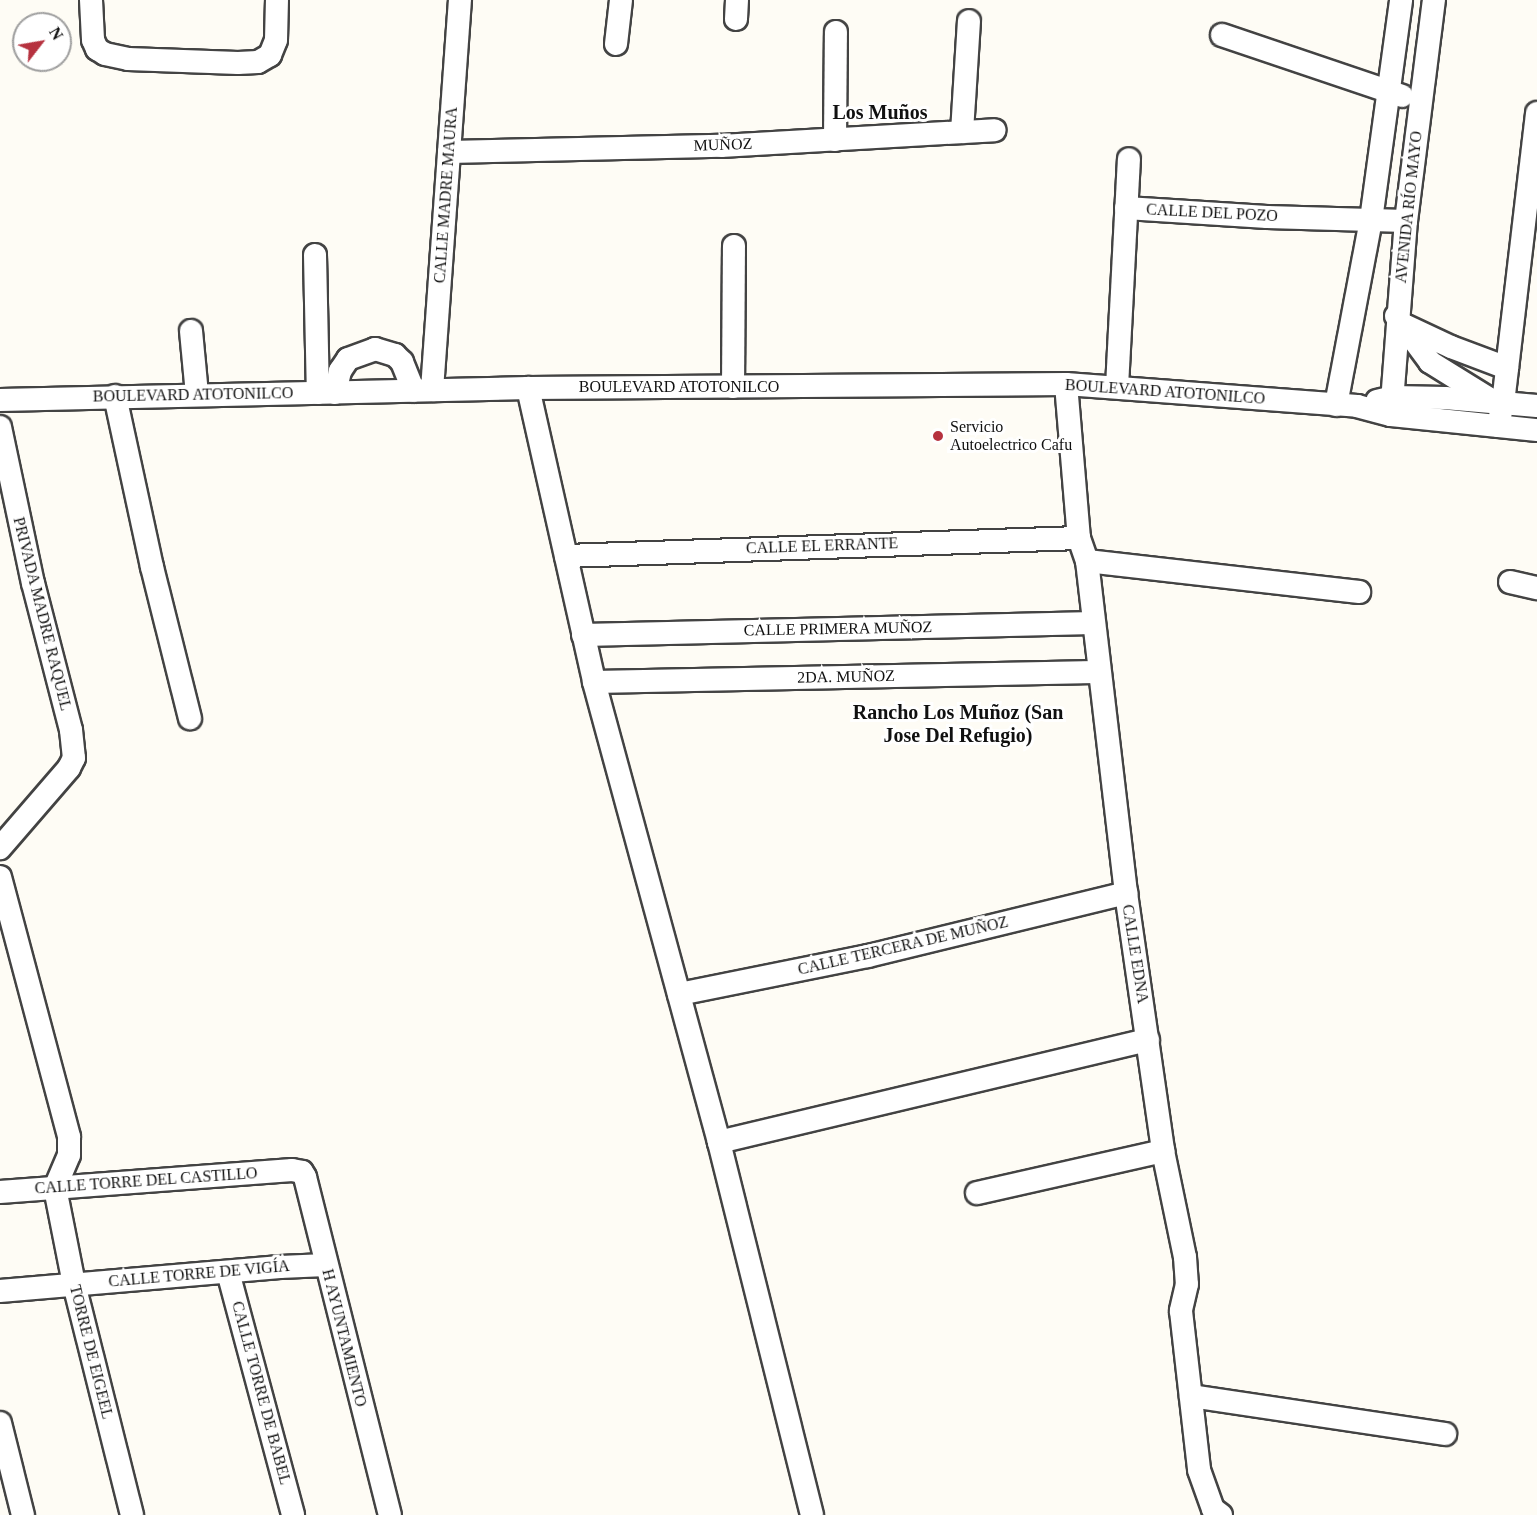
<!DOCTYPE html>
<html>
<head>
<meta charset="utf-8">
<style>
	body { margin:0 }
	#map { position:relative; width:1537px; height:1515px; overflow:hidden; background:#fefcf5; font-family:"Times New Roman",serif }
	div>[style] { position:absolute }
	.roads { filter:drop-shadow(2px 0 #434343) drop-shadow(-2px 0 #434343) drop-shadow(0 2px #434343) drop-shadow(0 -2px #434343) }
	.minor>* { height:22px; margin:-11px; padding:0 11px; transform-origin:11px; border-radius:11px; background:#fff }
	.dots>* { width:16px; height:16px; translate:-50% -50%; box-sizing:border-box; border:3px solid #fff; border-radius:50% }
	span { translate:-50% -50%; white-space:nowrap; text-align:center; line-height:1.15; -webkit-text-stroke:6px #fff; paint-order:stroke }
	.street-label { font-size:16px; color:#101010 }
	.poi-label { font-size:16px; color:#101010 }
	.left { translate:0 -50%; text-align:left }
	.quarter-label { font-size:20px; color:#101010; font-weight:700 }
	.north { position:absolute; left:12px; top:12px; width:60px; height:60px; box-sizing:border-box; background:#fff; border:2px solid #9f9f9f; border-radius:50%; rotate:59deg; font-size:16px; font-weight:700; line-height:24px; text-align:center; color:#101010 }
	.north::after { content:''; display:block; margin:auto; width:21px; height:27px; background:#b6323f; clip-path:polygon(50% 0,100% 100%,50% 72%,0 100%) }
</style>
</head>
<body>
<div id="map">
	<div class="roads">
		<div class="minor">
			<div style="left:91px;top:0;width:40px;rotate:87.1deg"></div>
			<div style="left:93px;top:40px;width:10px;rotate:66deg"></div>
			<div style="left:97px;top:49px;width:9px;rotate:32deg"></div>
			<div style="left:105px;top:54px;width:24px;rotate:12deg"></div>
			<div style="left:128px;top:59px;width:110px;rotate:2.1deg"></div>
			<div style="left:238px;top:63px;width:20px;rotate:-3deg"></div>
			<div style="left:258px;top:62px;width:14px;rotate:-30deg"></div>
			<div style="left:270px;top:55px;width:16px;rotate:-68deg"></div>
			<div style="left:276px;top:40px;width:40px;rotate:-88.6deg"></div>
			<div style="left:736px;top:19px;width:19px;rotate:-87deg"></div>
			<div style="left:1222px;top:35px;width:190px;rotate:18.7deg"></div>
			<div style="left:616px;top:44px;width:44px;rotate:-83.5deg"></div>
			<div style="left:962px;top:132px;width:111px;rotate:-86.4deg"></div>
			<div style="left:835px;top:140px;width:108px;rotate:-89.5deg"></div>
			<div style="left:449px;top:152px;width:272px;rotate:-1.3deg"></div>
			<div style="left:721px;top:146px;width:274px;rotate:-3.3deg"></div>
			<div style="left:1126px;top:208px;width:141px;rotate:3.7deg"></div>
			<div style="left:1267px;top:217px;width:139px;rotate:1.6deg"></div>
			<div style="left:315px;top:255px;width:138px;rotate:88.8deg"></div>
			<div style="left:1396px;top:316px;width:57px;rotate:53.5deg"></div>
			<div style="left:1430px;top:362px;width:68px;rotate:31.8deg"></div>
			<div style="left:1406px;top:326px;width:50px;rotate:25deg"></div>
			<div style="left:1451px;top:347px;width:60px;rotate:20.6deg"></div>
			<div style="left:191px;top:331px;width:64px;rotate:84.6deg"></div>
			<div style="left:1066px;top:384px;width:155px;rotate:85.2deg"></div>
			<div style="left:1079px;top:538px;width:24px;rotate:71deg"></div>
			<div style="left:1087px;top:561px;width:334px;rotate:83.3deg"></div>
			<div style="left:1126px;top:893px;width:261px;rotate:81.8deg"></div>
			<div style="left:1163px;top:1151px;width:108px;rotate:78.3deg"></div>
			<div style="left:1185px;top:1257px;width:27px;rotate:86deg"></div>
			<div style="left:1187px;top:1284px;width:28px;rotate:103deg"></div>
			<div style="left:1181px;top:1311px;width:160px;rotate:83.5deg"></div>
			<div style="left:1199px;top:1470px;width:41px;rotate:70.3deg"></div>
			<div style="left:1213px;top:1509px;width:10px;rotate:37deg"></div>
			<div style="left:733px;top:387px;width:141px;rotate:-89.6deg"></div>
			<div style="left:1117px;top:387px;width:228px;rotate:-87deg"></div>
			<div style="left:528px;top:388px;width:301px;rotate:77.3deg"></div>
			<div style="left:594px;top:682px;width:477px;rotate:74.8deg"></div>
			<div style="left:719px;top:1142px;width:384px;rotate:76deg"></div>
			<div style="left:432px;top:390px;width:391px;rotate:-85.9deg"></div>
			<div style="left:335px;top:393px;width:23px;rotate:-77deg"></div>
			<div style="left:340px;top:371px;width:14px;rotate:-56deg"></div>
			<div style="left:348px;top:359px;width:29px;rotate:-20deg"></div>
			<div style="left:375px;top:349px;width:21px;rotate:17deg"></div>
			<div style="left:395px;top:355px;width:10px;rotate:45deg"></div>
			<div style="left:402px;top:362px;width:31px;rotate:68deg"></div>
			<div style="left:115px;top:396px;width:175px;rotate:77.8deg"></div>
			<div style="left:152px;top:567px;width:156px;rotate:75.9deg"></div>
			<div style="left:0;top:400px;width:528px;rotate:-1.3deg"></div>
			<div style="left:528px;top:388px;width:538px;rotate:-0.43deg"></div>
			<div style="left:1066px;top:384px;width:292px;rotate:4.3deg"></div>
			<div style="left:1357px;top:406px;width:35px;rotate:15deg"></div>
			<div style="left:1391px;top:415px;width:147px;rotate:5.9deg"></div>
			<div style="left:1377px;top:401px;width:16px;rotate:-14deg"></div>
			<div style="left:1393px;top:397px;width:52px;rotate:1.1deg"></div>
			<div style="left:1445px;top:398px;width:92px;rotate:5deg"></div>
			<div style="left:1336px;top:405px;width:188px;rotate:-79.3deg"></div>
			<div style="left:1371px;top:220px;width:222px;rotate:-82.2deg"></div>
			<div style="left:1391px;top:415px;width:195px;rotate:-85.6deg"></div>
			<div style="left:1406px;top:221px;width:223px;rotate:-82.8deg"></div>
			<div style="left:1498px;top:426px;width:24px;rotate:-78deg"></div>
			<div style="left:1503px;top:403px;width:292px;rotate:-83.3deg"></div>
			<div style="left:0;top:427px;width:159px;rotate:78.1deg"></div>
			<div style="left:33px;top:583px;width:152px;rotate:75.5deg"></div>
			<div style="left:71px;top:730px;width:28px;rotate:84deg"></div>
			<div style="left:74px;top:758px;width:11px;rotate:117deg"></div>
			<div style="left:69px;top:768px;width:106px;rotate:130.8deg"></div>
			<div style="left:566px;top:556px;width:513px;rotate:-2.01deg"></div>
			<div style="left:1087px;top:561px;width:274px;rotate:6.5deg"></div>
			<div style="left:1510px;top:582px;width:28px;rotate:13deg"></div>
			<div style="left:583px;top:635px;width:510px;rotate:-1.35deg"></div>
			<div style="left:594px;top:682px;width:504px;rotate:-1.14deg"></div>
			<div style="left:0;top:877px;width:269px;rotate:75.1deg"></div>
			<div style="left:69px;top:1137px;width:18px;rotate:90deg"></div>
			<div style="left:69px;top:1155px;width:36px;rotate:113deg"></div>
			<div style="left:55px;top:1188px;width:98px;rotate:78.8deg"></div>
			<div style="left:74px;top:1284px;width:238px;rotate:75.9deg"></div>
			<div style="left:679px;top:994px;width:193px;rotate:-11.4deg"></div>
			<div style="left:868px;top:956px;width:266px;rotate:-13.7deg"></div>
			<div style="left:719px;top:1142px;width:441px;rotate:-13.4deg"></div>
			<div style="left:0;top:1192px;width:293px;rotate:-4.3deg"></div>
			<div style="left:292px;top:1170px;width:10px;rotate:11deg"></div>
			<div style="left:302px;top:1172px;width:6px;rotate:59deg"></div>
			<div style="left:305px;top:1177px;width:349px;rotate:75.9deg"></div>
			<div style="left:977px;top:1193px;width:191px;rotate:-12.7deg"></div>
			<div style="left:228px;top:1272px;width:252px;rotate:75deg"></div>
			<div style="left:0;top:1291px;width:281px;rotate:-4.9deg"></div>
			<div style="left:280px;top:1267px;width:46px;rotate:-2.5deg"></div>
			<div style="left:1191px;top:1396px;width:257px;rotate:8.5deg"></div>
			<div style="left:0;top:1423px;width:95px;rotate:76deg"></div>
		</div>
	</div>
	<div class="dots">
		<div style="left:938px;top:436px;background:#b6323f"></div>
	</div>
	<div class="street-label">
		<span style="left:723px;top:145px;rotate:-2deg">MUÑOZ</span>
		<span style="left:446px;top:195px;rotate:-86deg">CALLE MADRE MAURA</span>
		<span style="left:1409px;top:207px;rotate:-84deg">AVENIDA RÍO MAYO</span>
		<span style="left:1212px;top:213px;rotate:3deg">CALLE DEL POZO</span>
		<span style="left:679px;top:387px">BOULEVARD ATOTONILCO</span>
		<span style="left:1165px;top:392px;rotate:4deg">BOULEVARD ATOTONILCO</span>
		<span style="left:193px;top:395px;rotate:-1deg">BOULEVARD ATOTONILCO</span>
		<span style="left:822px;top:546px;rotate:-2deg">CALLE EL ERRANTE</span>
		<span style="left:42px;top:614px;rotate:76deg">PRIVADA MADRE RAQUEL</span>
		<span style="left:838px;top:629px;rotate:-1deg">CALLE PRIMERA MUÑOZ</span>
		<span style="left:846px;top:677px;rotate:-1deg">2DA. MUÑOZ</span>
		<span style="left:903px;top:946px;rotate:-13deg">CALLE TERCERA DE MUÑOZ</span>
		<span style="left:1135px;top:954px;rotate:81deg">CALLE EDNA</span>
		<span style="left:146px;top:1181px;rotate:-4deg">CALLE TORRE DEL CASTILLO</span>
		<span style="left:199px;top:1274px;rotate:-5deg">CALLE TORRE DE VIGÍA</span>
		<span style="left:344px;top:1338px;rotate:76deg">H AYUNTAMIENTO</span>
		<span style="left:91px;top:1352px;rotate:76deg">TORRE DE EIGEEL</span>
		<span style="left:261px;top:1393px;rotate:75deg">CALLE TORRE DE BABEL</span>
	</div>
	<div class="poi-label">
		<span class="left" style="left:950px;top:436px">Servicio<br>Autoelectrico Cafu</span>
	</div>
	<div class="quarter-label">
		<span style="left:880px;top:112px">Los Muños</span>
		<span style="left:958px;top:724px">Rancho Los Muñoz (San<br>Jose Del Refugio)</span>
	</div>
	<div class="north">N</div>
</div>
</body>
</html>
